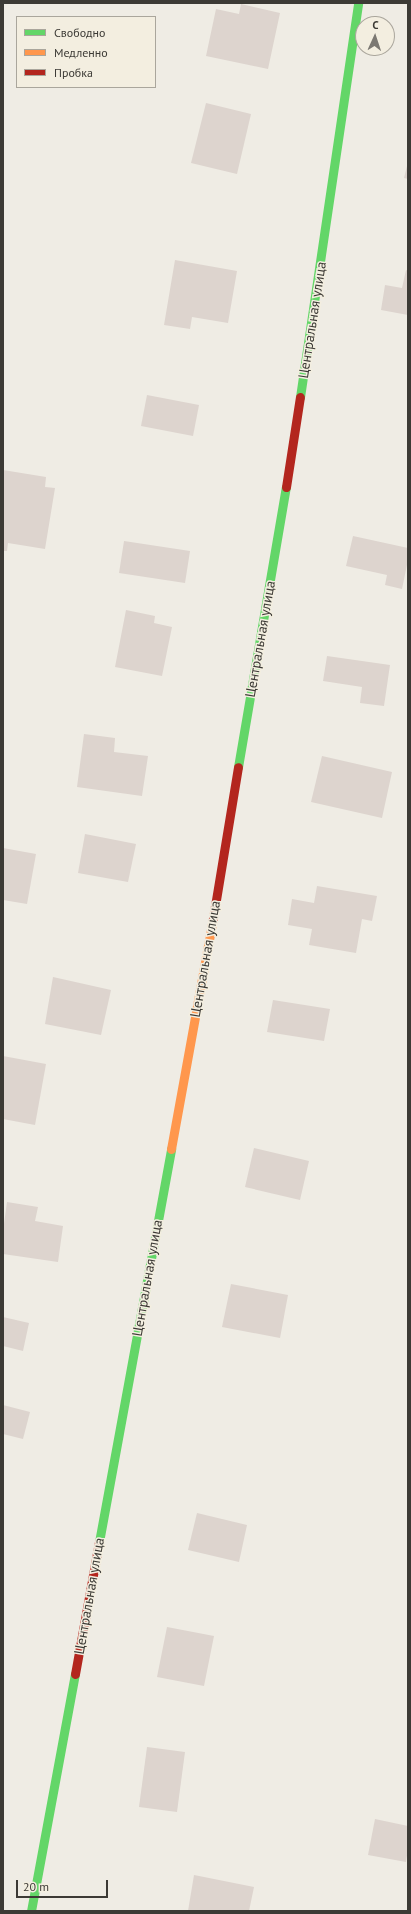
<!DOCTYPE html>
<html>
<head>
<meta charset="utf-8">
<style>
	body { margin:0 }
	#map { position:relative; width:411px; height:1914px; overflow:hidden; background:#efece4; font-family:"PT Sans",sans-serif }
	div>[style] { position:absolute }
	.building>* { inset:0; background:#ddd4ce }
	.fast>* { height:9px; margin:-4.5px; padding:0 4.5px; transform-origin:4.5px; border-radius:4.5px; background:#63d668 }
	.slow>* { height:9px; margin:-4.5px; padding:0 4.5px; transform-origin:4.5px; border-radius:4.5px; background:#ff974d }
	.jam>* { height:9px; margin:-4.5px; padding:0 4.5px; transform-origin:4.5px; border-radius:4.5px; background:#b3261e }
	span { translate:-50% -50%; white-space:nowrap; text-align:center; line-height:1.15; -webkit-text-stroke:3px #f3eee0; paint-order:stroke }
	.street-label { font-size:14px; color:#3c3a35 }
	.frame { position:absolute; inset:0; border:4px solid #3c3a35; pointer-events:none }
	.legend { position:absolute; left:16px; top:16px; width:140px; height:72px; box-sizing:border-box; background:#f3eee0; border:1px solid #aaa69c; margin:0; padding:5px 7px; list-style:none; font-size:12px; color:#3c3a35 }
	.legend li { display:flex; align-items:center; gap:8px; height:20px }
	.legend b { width:20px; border:1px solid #aaa69c }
	.north { position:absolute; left:355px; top:16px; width:40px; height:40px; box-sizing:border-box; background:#f3eee0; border:1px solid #aaa69c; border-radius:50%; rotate:3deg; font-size:11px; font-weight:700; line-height:16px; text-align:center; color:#3c3a35 }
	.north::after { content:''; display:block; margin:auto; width:14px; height:18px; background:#7b7872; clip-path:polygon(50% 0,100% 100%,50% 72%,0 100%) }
	.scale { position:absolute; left:16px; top:1880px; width:92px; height:18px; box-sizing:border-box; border:2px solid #3c3a35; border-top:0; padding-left:5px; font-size:12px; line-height:14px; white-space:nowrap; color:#3c3a35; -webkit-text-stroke:3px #f3eee0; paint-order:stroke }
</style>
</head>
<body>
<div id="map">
	<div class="building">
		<div style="clip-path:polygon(241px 4px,280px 13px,268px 69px,206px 56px,216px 9px,239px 14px)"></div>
		<div style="clip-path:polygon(206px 103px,251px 114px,237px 174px,191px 163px)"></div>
		<div style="clip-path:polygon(407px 166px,408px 166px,408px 179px,404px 178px)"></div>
		<div style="clip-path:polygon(175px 260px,237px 271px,228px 323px,192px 317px,190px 329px,164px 325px)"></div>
		<div style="clip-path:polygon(406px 270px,408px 271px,408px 315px,381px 310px,385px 285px,402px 288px)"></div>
		<div style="clip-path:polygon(147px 395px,199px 405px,193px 436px,141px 426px)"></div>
		<div style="clip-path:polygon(3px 470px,46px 477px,45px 487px,55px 488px,45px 549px,8px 543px,7px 551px,3px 551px)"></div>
		<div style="clip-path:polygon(353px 536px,408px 548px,408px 560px,402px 589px,385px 585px,387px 575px,346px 566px)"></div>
		<div style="clip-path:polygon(124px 541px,190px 551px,185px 583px,119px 573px)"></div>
		<div style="clip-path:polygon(126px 610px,155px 616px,154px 623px,172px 627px,162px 676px,115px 667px)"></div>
		<div style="clip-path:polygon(327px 656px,390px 665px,384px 706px,360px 703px,362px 687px,323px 681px)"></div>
		<div style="clip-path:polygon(84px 734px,115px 738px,114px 752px,148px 756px,142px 796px,77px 787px)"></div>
		<div style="clip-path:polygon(322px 756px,392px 772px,382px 818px,311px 802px)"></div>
		<div style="clip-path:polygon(85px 834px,136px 844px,128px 882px,78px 873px)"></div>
		<div style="clip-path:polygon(3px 848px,36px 854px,27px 904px,3px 900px)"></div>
		<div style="clip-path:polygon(317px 886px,377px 896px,372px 921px,362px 919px,356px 953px,309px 945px,312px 929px,288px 925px,292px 899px,314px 903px)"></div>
		<div style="clip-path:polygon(53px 977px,111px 990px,101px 1035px,45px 1024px)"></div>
		<div style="clip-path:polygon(273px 1000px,330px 1009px,324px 1041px,267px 1032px)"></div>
		<div style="clip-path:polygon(3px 1056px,46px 1064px,35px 1125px,3px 1119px)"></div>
		<div style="clip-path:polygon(254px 1148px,309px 1161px,300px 1200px,245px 1187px)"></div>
		<div style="clip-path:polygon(7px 1202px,38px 1207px,35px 1221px,63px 1226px,58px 1262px,3px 1254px,3px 1231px)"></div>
		<div style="clip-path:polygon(231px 1284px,288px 1295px,280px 1338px,222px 1327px)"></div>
		<div style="clip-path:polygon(3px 1317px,29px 1323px,23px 1351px,3px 1346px)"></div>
		<div style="clip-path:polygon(3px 1405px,30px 1412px,23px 1439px,3px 1434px)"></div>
		<div style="clip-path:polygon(197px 1513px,247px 1525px,239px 1562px,188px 1550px)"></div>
		<div style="clip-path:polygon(167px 1627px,214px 1636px,204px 1686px,157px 1677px)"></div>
		<div style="clip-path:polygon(147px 1747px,185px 1752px,177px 1812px,139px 1807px)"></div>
		<div style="clip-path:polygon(375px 1819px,408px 1826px,408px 1849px,406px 1862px,368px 1855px)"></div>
		<div style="clip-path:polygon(194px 1875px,254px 1887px,249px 1911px,188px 1911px)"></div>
	</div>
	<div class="fast">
		<div style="left:300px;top:397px;width:398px;rotate:-81.6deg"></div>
		<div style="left:238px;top:767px;width:284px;rotate:-80.3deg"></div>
		<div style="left:99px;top:1542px;width:400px;rotate:-79.6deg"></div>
		<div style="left:31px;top:1911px;width:241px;rotate:-79.5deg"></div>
	</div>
	<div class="slow">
		<div style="left:171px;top:1149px;width:229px;rotate:-79.7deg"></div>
	</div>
	<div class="jam">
		<div style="left:286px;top:487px;width:91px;rotate:-81.2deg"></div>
		<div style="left:212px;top:924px;width:159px;rotate:-80.6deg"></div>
		<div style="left:75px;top:1674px;width:134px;rotate:-79.7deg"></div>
	</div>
	<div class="street-label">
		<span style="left:312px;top:320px;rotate:-81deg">Центральная улица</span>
		<span style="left:260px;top:639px;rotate:-80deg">Центральная улица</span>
		<span style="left:205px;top:959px;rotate:-80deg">Центральная улица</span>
		<span style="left:147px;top:1278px;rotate:-80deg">Центральная улица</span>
		<span style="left:89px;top:1596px;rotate:-80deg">Центральная улица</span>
	</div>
	<div class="frame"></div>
	<ul class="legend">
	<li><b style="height:5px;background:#63d668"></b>Свободно</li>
	<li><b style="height:5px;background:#ff974d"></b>Медленно</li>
	<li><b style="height:5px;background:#b3261e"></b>Пробка</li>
	</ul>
	<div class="north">С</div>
	<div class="scale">20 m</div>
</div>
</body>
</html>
